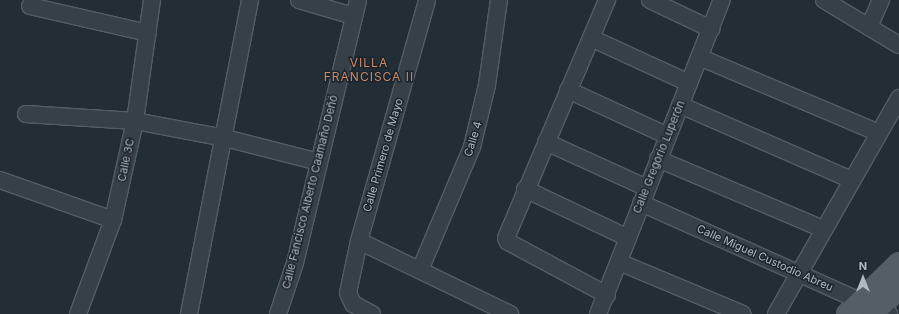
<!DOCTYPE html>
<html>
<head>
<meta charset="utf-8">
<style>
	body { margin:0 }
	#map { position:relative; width:899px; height:314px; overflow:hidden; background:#232d36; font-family:Inter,sans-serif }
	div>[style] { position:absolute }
	.roads { filter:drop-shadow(1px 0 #545d65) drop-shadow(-1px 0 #545d65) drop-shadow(0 1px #545d65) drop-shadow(0 -1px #545d65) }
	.minor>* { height:16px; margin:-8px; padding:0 8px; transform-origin:8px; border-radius:8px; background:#373f47 }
	.major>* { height:20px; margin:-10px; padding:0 10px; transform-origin:10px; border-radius:10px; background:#555e67 }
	span { translate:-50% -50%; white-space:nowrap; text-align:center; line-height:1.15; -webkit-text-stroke:3px #1c242c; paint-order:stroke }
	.street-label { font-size:11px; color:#b1bac3 }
	.neighbourhood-label { font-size:12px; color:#c78b68; letter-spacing:1px }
	.north { position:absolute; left:843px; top:258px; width:40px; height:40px; -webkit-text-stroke:3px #1c242c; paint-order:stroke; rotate:0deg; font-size:11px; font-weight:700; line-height:16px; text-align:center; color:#b1bac3 }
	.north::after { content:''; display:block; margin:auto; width:14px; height:18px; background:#b1bac3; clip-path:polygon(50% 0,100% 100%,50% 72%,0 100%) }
</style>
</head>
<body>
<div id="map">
	<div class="roads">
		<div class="minor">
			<div style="left:299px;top:0;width:56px;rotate:16.5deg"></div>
			<div style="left:650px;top:0;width:68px;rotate:25.4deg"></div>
			<div style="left:824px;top:0;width:87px;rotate:31deg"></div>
			<div style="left:30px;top:6px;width:121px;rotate:12.9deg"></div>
			<div style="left:869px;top:27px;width:30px;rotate:-66deg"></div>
			<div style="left:591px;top:38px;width:108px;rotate:24.7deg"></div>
			<div style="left:699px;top:57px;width:195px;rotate:22.9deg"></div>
			<div style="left:568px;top:90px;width:110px;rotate:24.7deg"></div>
			<div style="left:680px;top:105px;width:188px;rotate:23.6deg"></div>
			<div style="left:26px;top:114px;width:109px;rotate:3.7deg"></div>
			<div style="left:135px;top:121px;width:92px;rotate:10.7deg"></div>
			<div style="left:225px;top:138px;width:97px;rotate:14.3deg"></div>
			<div style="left:546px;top:142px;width:111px;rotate:24.5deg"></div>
			<div style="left:658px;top:159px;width:179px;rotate:23deg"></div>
			<div style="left:0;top:180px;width:120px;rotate:19.5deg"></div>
			<div style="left:525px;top:189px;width:114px;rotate:25.4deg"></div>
			<div style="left:641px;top:203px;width:272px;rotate:24.1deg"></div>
			<div style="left:359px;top:241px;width:168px;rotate:25.8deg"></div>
			<div style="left:619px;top:262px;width:134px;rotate:22.8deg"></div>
			<div style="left:420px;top:270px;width:134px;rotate:-67.1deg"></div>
			<div style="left:472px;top:147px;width:64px;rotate:-76.4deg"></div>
			<div style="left:487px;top:85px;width:86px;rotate:-82deg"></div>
			<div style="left:607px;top:295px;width:112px;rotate:-151.8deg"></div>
			<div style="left:508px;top:242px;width:4px;rotate:-117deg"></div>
			<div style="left:506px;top:238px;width:259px;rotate:-67deg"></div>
			<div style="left:78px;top:314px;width:100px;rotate:-69.6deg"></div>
			<div style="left:113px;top:220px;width:101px;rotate:-77.5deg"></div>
			<div style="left:135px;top:121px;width:122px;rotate:-82deg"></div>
			<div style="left:189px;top:314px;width:320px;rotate:-79deg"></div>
			<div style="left:278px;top:314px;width:54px;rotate:-71.6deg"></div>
			<div style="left:295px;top:263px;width:270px;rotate:-76.5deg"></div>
			<div style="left:372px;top:314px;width:21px;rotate:-152deg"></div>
			<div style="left:353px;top:304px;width:12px;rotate:-114deg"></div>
			<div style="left:348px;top:293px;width:53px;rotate:-78.1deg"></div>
			<div style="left:359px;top:241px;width:250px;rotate:-74.2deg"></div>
			<div style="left:598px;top:314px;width:338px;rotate:-68.5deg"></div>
			<div style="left:776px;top:314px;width:249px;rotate:-60.3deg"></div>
		</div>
		<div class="major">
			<div style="left:847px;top:314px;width:73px;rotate:-44.4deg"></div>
			<div style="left:874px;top:314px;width:37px;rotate:-47deg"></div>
		</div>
	</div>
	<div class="street-label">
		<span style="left:473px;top:139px;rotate:-73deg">Calle 4</span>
		<span style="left:383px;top:155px;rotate:-74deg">Calle Primero de Mayo</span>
		<span style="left:659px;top:157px;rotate:-68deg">Calle Gregorio Luperón</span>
		<span style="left:126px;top:160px;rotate:-78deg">Calle 3C</span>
		<span style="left:310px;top:192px;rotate:-76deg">Calle Fancisco Alberto Caamaño Deñó</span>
		<span style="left:765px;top:258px;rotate:24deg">Calle Miguel Custodio Abreu</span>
	</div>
	<div class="neighbourhood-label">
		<span style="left:369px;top:70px">VILLA<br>FRANCISCA II</span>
	</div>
	<div class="north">N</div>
</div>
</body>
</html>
